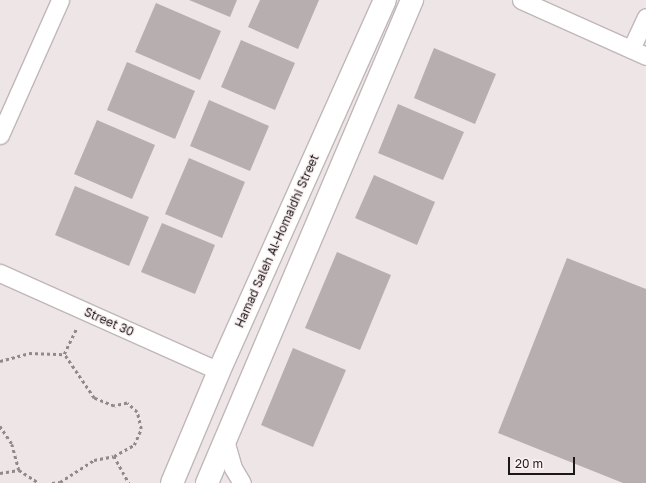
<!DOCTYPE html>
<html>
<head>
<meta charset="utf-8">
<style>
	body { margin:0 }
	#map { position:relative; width:646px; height:483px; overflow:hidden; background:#eee5e6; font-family:"Golos Text",sans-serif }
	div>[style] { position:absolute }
	.building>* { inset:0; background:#b7aeb0 }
	.path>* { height:2.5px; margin-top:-1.25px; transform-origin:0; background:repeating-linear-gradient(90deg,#908a8b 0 3px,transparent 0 6px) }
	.roads { filter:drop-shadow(1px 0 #c0b7b8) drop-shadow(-1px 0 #c0b7b8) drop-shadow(0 1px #c0b7b8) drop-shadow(0 -1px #c0b7b8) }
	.street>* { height:17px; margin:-8.5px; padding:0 8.5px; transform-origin:8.5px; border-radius:8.5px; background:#fff }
	.secondary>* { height:22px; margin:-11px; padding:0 11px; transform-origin:11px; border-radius:11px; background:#fff }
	span { translate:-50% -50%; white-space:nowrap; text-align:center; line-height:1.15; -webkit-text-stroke:3px #fcf2f4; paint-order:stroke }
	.street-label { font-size:12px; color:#1b1819 }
	.scale { position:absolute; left:508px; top:457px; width:67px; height:18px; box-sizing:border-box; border:2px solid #1b1819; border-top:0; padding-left:5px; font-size:12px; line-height:14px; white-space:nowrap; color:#1b1819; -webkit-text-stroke:3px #fcf2f4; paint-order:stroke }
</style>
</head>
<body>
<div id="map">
	<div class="building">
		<div style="clip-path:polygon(189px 0,237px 0,230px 17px)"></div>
		<div style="clip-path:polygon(260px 0,319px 0,298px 49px,248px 27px)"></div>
		<div style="clip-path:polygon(156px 3px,221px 31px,200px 80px,135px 52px)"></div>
		<div style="clip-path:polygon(241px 40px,295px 63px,275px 110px,221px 87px)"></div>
		<div style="clip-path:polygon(434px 48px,496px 74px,475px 124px,414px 98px)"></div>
		<div style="clip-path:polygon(127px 62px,195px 91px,175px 139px,107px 110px)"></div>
		<div style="clip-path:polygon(209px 100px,269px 126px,250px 171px,190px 146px)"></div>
		<div style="clip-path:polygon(398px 104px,464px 132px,443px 180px,378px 153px)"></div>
		<div style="clip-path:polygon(97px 120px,155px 145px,132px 199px,74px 174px)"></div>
		<div style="clip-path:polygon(189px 158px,245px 182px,222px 238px,165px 214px)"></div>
		<div style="clip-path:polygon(374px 175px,435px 202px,417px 245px,355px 218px)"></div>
		<div style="clip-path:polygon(75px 186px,149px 217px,129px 266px,55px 235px)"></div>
		<div style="clip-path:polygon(162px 223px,215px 245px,195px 294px,141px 272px)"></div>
		<div style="clip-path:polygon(337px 252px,391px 275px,360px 350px,305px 328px)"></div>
		<div style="clip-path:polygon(567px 258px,646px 289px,646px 483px,623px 483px,498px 433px)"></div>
		<div style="clip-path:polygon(293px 348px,346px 370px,313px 447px,261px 425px)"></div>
	</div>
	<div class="path">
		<div style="left:64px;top:354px;width:28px;rotate:-64deg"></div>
		<div style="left:0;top:361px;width:30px;rotate:-15deg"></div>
		<div style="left:29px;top:353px;width:35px;rotate:2deg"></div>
		<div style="left:0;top:426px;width:22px;rotate:56deg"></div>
		<div style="left:12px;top:444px;width:27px;rotate:75deg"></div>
		<div style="left:19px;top:470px;width:24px;rotate:33deg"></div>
		<div style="left:114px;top:456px;width:31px;rotate:61deg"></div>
		<div style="left:0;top:473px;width:19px;rotate:-9deg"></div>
		<div style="left:52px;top:483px;width:8px;rotate:-7deg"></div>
		<div style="left:60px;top:482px;width:40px;rotate:-32.9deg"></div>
		<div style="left:94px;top:460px;width:20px;rotate:-11deg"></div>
		<div style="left:114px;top:456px;width:23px;rotate:-29deg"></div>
		<div style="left:134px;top:445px;width:17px;rotate:-66deg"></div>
		<div style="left:141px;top:429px;width:17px;rotate:-103deg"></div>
		<div style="left:137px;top:412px;width:13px;rotate:-138deg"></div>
		<div style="left:127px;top:403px;width:13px;rotate:167deg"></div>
		<div style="left:114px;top:406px;width:22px;rotate:-158deg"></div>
		<div style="left:94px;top:398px;width:53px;rotate:-124.3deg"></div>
	</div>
	<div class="roads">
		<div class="street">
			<div style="left:521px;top:0;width:137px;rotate:24.1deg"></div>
			<div style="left:631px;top:49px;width:35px;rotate:-65deg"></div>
			<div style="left:0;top:135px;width:148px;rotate:-66deg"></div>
			<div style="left:0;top:273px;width:240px;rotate:24.1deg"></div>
			<div style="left:225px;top:440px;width:29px;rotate:74deg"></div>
			<div style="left:233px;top:468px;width:17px;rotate:59deg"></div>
		</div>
		<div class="secondary">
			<div style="left:172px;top:483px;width:121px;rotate:-67.2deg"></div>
			<div style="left:219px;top:371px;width:406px;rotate:-65.9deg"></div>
			<div style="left:207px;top:483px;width:525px;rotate:-67deg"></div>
		</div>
	</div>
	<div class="street-label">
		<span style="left:277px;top:241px;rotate:-66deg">Hamad Saleh Al-Homaidhi Street</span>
		<span style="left:109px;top:322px;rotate:24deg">Street 30</span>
	</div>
	<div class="scale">20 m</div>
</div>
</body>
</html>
